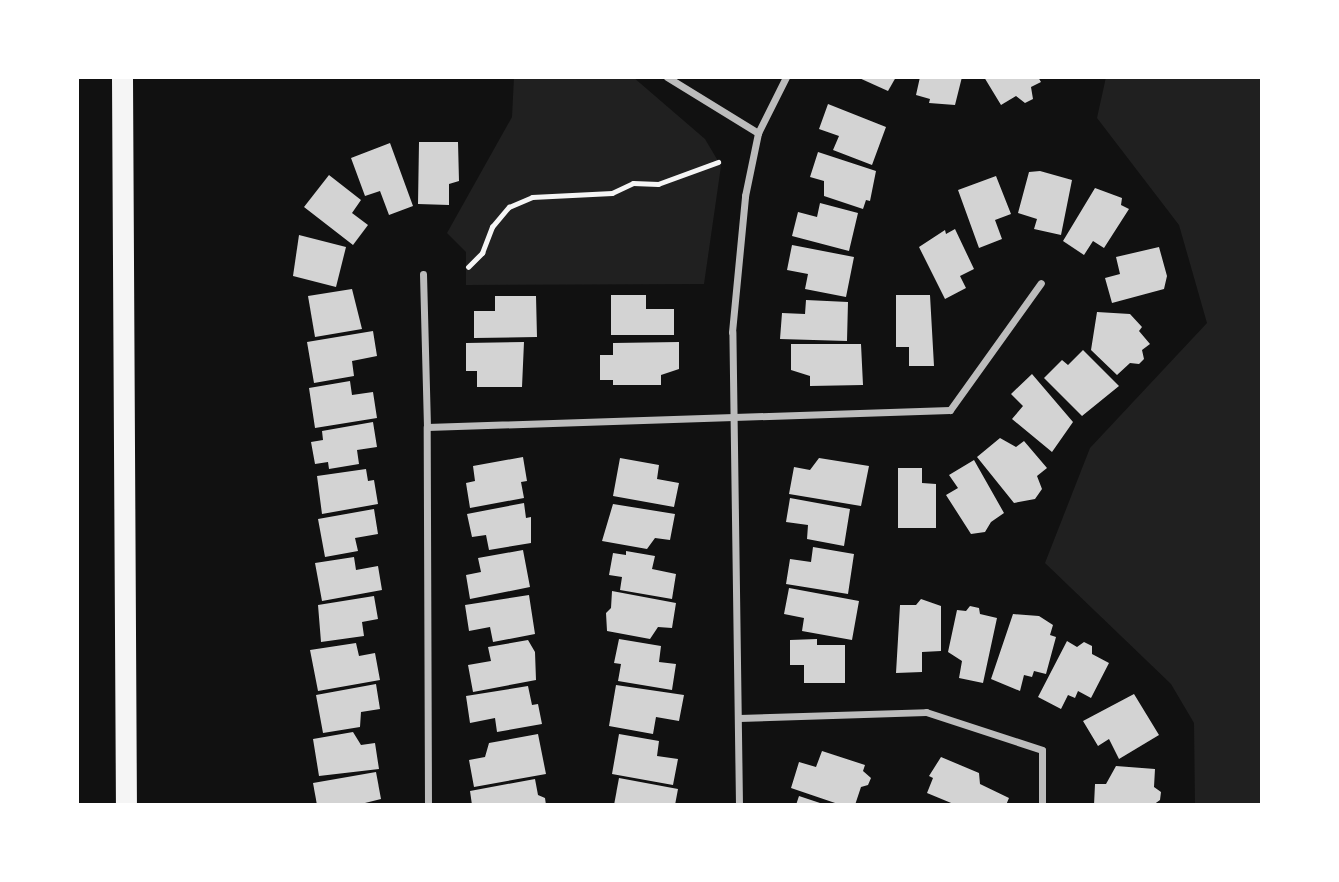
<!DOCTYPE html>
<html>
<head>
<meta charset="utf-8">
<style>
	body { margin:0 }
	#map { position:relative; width:1339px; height:882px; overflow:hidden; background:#111; font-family:"Archivo Narrow",sans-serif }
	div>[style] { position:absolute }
	.green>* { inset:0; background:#202020 }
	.building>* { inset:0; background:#d3d3d3 }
	.path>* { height:4.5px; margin:-2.25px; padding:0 2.25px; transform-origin:2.25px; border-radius:2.25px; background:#f5f5f5 }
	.minor>* { height:7px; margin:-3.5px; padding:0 3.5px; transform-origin:3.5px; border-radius:3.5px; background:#bcbcbc }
	.motorway>* { height:21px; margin:-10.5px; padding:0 10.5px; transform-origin:10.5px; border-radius:10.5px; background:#f5f5f5 }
	span { translate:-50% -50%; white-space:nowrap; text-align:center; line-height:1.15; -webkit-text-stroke:5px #fff; paint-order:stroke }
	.frame { position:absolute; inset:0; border:79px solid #fff; pointer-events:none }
</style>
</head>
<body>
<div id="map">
	<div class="green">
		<div style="clip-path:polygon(514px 77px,633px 77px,705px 139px,721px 166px,704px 284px,466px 285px,466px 252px,447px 233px,512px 117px)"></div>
		<div style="clip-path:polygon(1106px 77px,1262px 77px,1262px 805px,1195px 805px,1194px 723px,1171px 684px,1045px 563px,1090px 448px,1207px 323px,1179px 225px,1097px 118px)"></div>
	</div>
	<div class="building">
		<div style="clip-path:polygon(857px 77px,896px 77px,888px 91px)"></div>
		<div style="clip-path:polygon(920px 77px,962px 77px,955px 105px,929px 103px,930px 99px,916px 95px)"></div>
		<div style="clip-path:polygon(984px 77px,1038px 77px,1041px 82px,1031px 87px,1033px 99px,1025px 103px,1016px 96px,1001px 105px)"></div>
		<div style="clip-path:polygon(828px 104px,886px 127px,872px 165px,833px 150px,839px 136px,819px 129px)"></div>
		<div style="clip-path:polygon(419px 142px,458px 142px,459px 181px,449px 184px,449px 205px,418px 204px)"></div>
		<div style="clip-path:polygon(390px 143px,413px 206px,389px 215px,380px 191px,365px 196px,351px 158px)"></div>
		<div style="clip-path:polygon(818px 152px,876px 171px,870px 201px,866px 200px,863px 209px,824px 196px,824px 181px,810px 177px)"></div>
		<div style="clip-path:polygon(1040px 171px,1072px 180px,1061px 235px,1034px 229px,1037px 219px,1018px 213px,1029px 172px)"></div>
		<div style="clip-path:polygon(329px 175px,361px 200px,352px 213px,368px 225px,353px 245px,304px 207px)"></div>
		<div style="clip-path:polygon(996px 176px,1011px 214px,995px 220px,1002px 239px,979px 248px,958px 190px)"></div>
		<div style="clip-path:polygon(1095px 188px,1122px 198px,1121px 205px,1129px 209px,1104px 248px,1093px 241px,1084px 255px,1063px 241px)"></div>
		<div style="clip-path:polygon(820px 203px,858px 213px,849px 251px,792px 236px,798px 212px,817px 217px)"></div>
		<div style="clip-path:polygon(955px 229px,974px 269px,960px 276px,966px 288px,945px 299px,919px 247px,945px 230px,946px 234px)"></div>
		<div style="clip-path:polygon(299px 235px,346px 247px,336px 287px,293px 276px)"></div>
		<div style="clip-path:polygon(792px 245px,854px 257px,846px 297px,805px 289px,808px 274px,787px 270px)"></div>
		<div style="clip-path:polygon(1159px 247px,1167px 276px,1164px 289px,1112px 303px,1105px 278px,1120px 274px,1116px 257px)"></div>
		<div style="clip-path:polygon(352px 289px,362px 329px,315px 337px,308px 296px)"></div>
		<div style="clip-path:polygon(611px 295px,646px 295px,646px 309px,674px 309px,674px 335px,611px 335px)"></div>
		<div style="clip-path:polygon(896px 295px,930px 295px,934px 366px,909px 366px,909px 347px,896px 347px)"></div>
		<div style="clip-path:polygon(495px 296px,536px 296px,537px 337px,474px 338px,474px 311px,495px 311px)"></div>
		<div style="clip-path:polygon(806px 300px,848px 302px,847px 341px,780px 339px,782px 313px,805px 314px)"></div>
		<div style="clip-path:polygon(1097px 312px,1130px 314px,1142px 327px,1139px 331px,1150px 344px,1142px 350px,1144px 359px,1139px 364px,1130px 363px,1117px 375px,1091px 350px)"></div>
		<div style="clip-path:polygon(373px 331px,377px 356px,352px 361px,354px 376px,314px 383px,307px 342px)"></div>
		<div style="clip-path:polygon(524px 342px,522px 387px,477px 387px,477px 371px,466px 371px,466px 343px)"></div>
		<div style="clip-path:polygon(679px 342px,679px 369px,661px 375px,661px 385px,613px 385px,613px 380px,600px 380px,600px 355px,613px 355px,613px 343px)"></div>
		<div style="clip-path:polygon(791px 344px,861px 344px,863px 385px,810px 386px,810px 376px,791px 370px)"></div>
		<div style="clip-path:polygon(1083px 350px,1119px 386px,1082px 416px,1044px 378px,1062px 360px,1068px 365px)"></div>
		<div style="clip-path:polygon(1032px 374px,1073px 422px,1052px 452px,1012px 419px,1023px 406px,1011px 394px)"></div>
		<div style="clip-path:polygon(350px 381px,352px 395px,373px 392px,377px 418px,315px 428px,309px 388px)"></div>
		<div style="clip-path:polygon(373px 422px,377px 447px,357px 450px,359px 464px,329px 469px,328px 462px,315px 464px,311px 442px,323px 440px,322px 431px)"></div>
		<div style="clip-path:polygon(1000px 438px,1016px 447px,1024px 441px,1047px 468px,1037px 476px,1042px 489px,1035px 499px,1014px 503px,977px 457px)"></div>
		<div style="clip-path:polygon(523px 457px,527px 481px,521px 482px,524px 498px,470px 508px,466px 483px,475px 481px,473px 466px)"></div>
		<div style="clip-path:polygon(620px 458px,659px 465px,657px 479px,679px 483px,674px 507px,613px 496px)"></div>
		<div style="clip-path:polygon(819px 458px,869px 466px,861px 506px,789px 494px,794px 467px,810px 470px)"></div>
		<div style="clip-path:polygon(974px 460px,1004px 513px,991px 522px,985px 532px,971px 534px,946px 495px,958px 488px,949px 475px)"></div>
		<div style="clip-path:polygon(898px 468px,922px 468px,922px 483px,936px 484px,936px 528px,898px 528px)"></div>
		<div style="clip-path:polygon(366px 469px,368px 481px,374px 480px,378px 504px,322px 514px,317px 476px)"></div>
		<div style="clip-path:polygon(790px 498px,850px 509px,844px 546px,807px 539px,808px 525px,786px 522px)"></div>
		<div style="clip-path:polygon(524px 503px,526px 518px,531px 517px,531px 543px,489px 550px,486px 535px,472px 537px,467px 514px)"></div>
		<div style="clip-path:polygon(613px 504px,675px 514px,670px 540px,655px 538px,647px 549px,602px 541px)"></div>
		<div style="clip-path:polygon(374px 509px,378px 534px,355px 538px,358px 551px,325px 557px,318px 519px)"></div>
		<div style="clip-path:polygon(813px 547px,854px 554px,848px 594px,786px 584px,790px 559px,811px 562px)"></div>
		<div style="clip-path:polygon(523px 550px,530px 587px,470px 599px,466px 575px,481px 572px,478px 558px)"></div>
		<div style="clip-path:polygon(626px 551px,655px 556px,652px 569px,676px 574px,672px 599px,620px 590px,622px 577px,609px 575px,613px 553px,626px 555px)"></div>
		<div style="clip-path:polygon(354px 557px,356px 570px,378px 566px,382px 590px,322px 601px,315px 563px)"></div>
		<div style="clip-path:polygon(789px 588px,859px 601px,852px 640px,802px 631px,804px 618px,784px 614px)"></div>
		<div style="clip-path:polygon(612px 591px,676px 603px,672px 628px,658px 627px,650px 639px,607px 631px,606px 613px,611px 608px)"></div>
		<div style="clip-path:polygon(529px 595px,535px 634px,493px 642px,490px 627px,469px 631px,465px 605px)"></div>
		<div style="clip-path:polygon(374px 596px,378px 619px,362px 622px,364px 636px,321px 642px,318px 605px)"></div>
		<div style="clip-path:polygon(921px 599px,941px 606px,941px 651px,922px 652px,922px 672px,896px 673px,900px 605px,916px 605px)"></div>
		<div style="clip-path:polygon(970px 606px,979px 608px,980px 614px,997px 618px,983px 683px,959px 678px,962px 661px,948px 652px,957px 610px,966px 611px)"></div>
		<div style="clip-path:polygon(1013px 614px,1039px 616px,1053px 625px,1050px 635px,1056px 637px,1046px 674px,1034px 671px,1032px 677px,1024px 675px,1020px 691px,991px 679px)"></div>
		<div style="clip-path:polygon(619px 639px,661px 646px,659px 662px,676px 664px,672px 690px,618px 681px,621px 664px,614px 663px)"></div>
		<div style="clip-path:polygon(817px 639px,817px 645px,845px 645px,845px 683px,804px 683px,804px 665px,790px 665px,790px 640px)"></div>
		<div style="clip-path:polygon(528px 640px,535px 652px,536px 680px,473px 692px,468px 665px,491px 661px,488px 647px)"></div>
		<div style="clip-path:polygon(1067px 641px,1077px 647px,1084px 642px,1092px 646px,1092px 654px,1109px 663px,1091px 698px,1078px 691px,1075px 698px,1068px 695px,1061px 709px,1038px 697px)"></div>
		<div style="clip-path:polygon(356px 643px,359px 656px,375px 653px,380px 680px,318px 691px,310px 650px)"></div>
		<div style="clip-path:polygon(376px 684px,380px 709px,361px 712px,360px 727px,323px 733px,316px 695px)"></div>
		<div style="clip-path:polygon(616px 685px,684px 695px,679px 721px,656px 717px,653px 734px,609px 726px)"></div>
		<div style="clip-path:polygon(528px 686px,532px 705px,538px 704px,542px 724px,497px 732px,495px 718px,470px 723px,466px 696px)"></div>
		<div style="clip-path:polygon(1134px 694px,1159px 735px,1119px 759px,1109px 739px,1098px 746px,1083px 721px)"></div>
		<div style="clip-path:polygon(353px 732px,361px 745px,375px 743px,379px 769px,319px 776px,313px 739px)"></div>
		<div style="clip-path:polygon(538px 734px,546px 774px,474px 787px,469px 760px,485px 757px,489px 743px)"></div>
		<div style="clip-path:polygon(619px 734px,659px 741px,657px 756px,678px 759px,673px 785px,612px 774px)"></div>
		<div style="clip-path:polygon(822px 751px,865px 765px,863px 771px,871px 778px,868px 785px,861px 787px,855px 805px,841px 805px,791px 788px,799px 762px,816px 767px)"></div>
		<div style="clip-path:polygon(941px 757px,979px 773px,980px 784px,1009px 798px,1006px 805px,956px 805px,927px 793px,933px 778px,929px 776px)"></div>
		<div style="clip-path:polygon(1116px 766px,1155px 769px,1154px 787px,1161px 792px,1160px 800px,1153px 805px,1094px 805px,1095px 784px,1106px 784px)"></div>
		<div style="clip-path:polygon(376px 772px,381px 799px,357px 805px,317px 805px,313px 783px)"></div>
		<div style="clip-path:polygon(619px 778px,678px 789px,675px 805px,614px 805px)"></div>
		<div style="clip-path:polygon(535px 779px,538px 795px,545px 798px,546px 805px,472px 805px,470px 791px)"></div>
		<div style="clip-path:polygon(799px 796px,826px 805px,796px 805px)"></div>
	</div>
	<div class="path">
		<div style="left:468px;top:267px;width:20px;rotate:-45deg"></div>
		<div style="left:482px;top:253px;width:28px;rotate:-69deg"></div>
		<div style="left:492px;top:227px;width:26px;rotate:-50deg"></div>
		<div style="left:509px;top:207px;width:25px;rotate:-23deg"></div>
		<div style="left:532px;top:197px;width:80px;rotate:-2.9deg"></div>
		<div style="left:612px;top:193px;width:23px;rotate:-25deg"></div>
		<div style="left:633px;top:183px;width:25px;rotate:2deg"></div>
		<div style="left:658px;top:184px;width:64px;rotate:-20.1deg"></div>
	</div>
	<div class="minor">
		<div style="left:667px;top:77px;width:107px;rotate:31.6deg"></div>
		<div style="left:423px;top:274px;width:153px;rotate:88.5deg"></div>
		<div style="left:739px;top:718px;width:187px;rotate:-1.8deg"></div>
		<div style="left:926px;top:712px;width:122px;rotate:18.1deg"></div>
		<div style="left:1042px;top:750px;width:55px;rotate:90deg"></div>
		<div style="left:428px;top:805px;width:378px;rotate:-90.2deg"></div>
		<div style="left:427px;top:427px;width:523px;rotate:-1.86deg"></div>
		<div style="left:950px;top:410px;width:156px;rotate:-54.4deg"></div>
		<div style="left:739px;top:805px;width:473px;rotate:-90.8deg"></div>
		<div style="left:732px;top:332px;width:137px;rotate:-84.5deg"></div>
		<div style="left:745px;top:196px;width:64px;rotate:-78.3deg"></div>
		<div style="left:758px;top:133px;width:63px;rotate:-63.4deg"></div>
	</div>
	<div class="motorway">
		<div style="left:122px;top:77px;width:728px;rotate:89.69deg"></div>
	</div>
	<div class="frame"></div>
</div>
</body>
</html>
